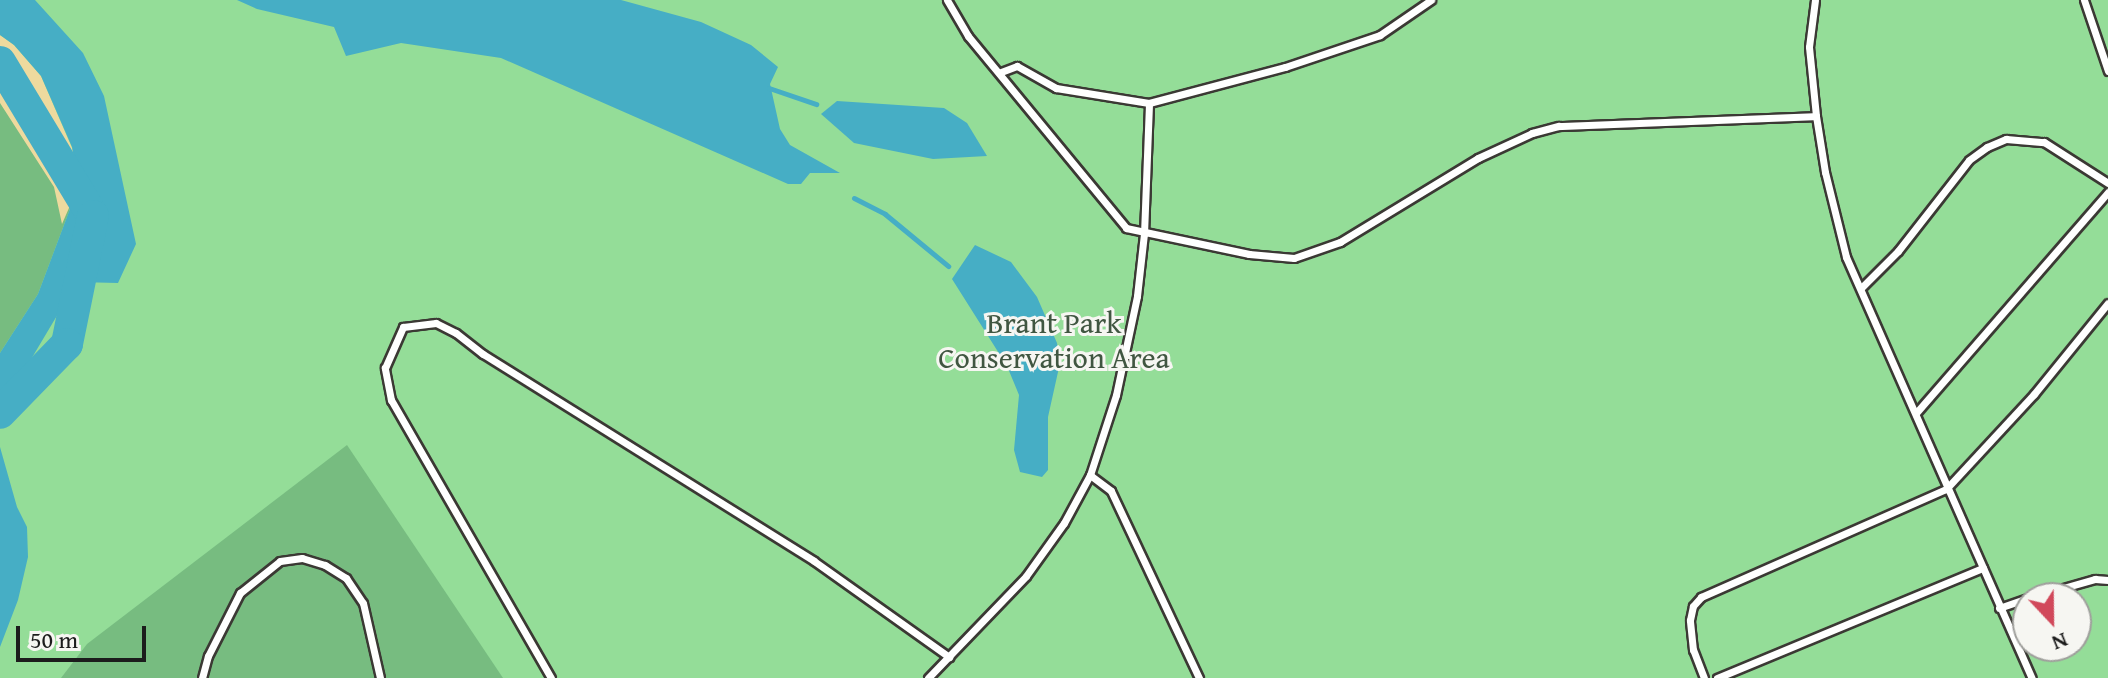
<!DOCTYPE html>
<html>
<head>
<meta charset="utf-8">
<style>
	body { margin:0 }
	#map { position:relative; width:2108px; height:678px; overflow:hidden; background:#e9dfbb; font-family:"Gentium Book Plus",serif }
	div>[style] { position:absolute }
	.green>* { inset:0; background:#94dd98 }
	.forest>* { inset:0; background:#77bc80 }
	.sand>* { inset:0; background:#eeda9e }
	.water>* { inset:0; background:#46aec5 }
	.stream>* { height:5px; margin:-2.5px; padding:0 2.5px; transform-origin:2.5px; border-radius:2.5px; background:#46aec5 }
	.river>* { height:32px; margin:-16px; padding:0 16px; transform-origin:16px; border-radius:16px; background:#46aec5 }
	.roads { filter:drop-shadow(2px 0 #3b3934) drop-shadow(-2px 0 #3b3934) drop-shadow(0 2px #3b3934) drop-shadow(0 -2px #3b3934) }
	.service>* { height:7px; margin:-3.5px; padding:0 3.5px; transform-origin:3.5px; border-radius:3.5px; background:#fff }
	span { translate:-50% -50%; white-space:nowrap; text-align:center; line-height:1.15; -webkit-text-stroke:6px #f6f6f2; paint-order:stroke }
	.park-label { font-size:30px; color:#405641 }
	.north { position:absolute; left:2012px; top:582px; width:80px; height:80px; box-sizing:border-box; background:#f6f6f2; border:2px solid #9f9f9c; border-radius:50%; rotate:158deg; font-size:22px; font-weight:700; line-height:32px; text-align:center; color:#1c1c1c }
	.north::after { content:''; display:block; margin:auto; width:28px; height:36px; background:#d1495b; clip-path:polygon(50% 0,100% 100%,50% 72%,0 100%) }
	.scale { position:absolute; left:16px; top:626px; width:130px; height:36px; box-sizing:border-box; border:4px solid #1c1c1c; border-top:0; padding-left:10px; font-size:24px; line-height:28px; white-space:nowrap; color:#1c1c1c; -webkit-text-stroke:6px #f6f6f2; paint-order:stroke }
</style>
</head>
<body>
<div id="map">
	<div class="green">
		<div style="clip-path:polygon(evenodd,0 0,2108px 0,2108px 678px,0 678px,0 0,2028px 598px,2076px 598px,2076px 646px,2028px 646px,2028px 598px)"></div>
	</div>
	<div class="forest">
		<div style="clip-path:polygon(0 35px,79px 185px,38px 294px,0 353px)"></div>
		<div style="clip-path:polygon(347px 445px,503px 678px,61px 678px,87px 644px)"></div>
	</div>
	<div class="sand">
		<div style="clip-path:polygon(0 35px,14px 45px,41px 76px,72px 148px,79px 185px,62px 224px,54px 187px,0 103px)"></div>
	</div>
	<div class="water">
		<div style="clip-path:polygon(0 0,35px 0,83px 53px,104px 96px,136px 244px,118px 283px,77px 282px,5px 403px,0 422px,0 353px,38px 294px,79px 185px,72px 147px,41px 76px,14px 45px,0 35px)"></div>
		<div style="clip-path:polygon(237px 0,621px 0,701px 22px,751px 45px,778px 67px,770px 84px,780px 129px,790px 145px,840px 173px,810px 173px,801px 184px,788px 184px,501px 58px,401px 43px,346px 56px,334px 27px,257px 9px)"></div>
		<div style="clip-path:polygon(837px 101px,944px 108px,967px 123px,987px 156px,933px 159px,854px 143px,821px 114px)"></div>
		<div style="clip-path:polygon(975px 245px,1011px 262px,1037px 297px,1057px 343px,1060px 363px,1048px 417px,1048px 470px,1042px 477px,1020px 472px,1014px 450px,1019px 395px,1007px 366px,952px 279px)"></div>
		<div style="clip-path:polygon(0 447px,17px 507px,27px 527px,28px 557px,18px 600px,0 647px)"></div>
	</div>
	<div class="stream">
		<div style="left:769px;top:88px;width:50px;rotate:18.8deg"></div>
		<div style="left:854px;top:198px;width:35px;rotate:27deg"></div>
		<div style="left:885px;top:214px;width:82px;rotate:39.5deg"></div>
	</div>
	<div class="river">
		<div style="left:0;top:62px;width:180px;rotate:58.9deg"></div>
		<div style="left:93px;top:216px;width:131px;rotate:101.5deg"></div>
		<div style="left:67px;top:344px;width:96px;rotate:134.2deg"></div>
	</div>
	<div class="roads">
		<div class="service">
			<div style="left:947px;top:0;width:42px;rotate:59.7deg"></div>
			<div style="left:968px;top:36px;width:249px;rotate:50.5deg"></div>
			<div style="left:1126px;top:228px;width:126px;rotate:11.9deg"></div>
			<div style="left:1249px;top:254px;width:45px;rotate:5.1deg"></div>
			<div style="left:1294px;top:258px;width:49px;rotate:-19.2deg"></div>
			<div style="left:1340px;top:242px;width:162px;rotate:-31.3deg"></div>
			<div style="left:1478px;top:158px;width:60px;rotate:-24.8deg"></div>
			<div style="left:1532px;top:133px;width:28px;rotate:-15deg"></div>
			<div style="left:1559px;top:126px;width:257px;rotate:-2.2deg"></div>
			<div style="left:1815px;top:0;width:47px;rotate:97.3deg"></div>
			<div style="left:1809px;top:47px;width:69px;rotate:84.2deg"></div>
			<div style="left:1816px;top:116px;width:57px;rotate:80.9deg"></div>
			<div style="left:1825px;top:172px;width:88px;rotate:76.1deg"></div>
			<div style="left:1846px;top:257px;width:460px;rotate:66.2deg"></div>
			<div style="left:2084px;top:0;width:75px;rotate:71.3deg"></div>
			<div style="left:1001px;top:72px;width:17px;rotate:-21deg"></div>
			<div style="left:1017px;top:66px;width:45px;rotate:29.4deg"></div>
			<div style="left:1056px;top:88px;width:94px;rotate:9.2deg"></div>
			<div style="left:1149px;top:103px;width:141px;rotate:-14.8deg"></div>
			<div style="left:1285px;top:67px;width:100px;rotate:-18.6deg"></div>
			<div style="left:1380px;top:35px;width:62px;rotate:-34.5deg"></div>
			<div style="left:1861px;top:288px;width:52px;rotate:-45deg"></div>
			<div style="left:1898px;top:251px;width:115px;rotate:-52deg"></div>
			<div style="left:1969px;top:160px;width:22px;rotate:-36deg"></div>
			<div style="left:1987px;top:147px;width:21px;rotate:-23deg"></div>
			<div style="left:2006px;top:139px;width:38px;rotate:5deg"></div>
			<div style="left:2044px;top:142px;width:76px;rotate:32.6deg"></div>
			<div style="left:1916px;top:413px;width:293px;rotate:-49deg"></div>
			<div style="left:1090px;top:475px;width:26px;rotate:37deg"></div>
			<div style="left:1111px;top:491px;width:207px;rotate:64.8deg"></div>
			<div style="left:2028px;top:598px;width:70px;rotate:-15.8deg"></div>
			<div style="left:2095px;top:579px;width:13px;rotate:4deg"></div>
			<div style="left:1999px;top:608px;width:31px;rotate:-19deg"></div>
			<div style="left:202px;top:678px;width:23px;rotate:-75deg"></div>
			<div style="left:208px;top:656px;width:71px;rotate:-63.1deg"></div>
			<div style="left:240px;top:593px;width:51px;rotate:-38.7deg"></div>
			<div style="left:280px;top:561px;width:22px;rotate:-8deg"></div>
			<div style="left:302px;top:558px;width:24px;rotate:17deg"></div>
			<div style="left:325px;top:565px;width:25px;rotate:32deg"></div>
			<div style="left:346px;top:578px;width:30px;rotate:56deg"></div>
			<div style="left:363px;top:603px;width:77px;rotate:77.2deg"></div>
			<div style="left:551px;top:678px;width:321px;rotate:-119.9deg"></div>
			<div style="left:391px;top:400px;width:33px;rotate:-101deg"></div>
			<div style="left:385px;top:368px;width:45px;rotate:-66.3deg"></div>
			<div style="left:403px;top:327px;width:33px;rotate:-7deg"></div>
			<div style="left:436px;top:323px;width:22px;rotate:27deg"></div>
			<div style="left:456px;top:333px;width:34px;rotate:38deg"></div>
			<div style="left:483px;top:354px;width:390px;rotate:32deg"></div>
			<div style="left:814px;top:561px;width:166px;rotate:35.4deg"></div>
			<div style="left:928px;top:678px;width:141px;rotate:-46.1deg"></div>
			<div style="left:1026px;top:576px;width:65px;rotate:-54.4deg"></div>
			<div style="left:1064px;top:523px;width:55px;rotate:-61.6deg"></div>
			<div style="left:1090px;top:475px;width:84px;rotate:-72deg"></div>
			<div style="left:1116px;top:395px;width:101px;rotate:-78deg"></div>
			<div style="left:1137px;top:296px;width:62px;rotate:-83.6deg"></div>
			<div style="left:1144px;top:234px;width:131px;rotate:-87.8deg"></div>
			<div style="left:1704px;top:678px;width:30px;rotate:-111deg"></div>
			<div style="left:1693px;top:650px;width:30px;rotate:-96deg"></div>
			<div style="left:1690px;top:620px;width:14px;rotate:-78deg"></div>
			<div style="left:1693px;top:606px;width:12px;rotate:-48deg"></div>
			<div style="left:1701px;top:597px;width:268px;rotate:-23.8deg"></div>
			<div style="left:1946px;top:489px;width:129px;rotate:-47.2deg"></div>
			<div style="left:2034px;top:394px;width:117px;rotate:-50.9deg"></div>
			<div style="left:1717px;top:678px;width:288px;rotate:-22.5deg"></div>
		</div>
	</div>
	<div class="park-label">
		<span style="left:1054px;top:339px">Brant Park<br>Conservation Area</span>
	</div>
	<div class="north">N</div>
	<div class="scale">50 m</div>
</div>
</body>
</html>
